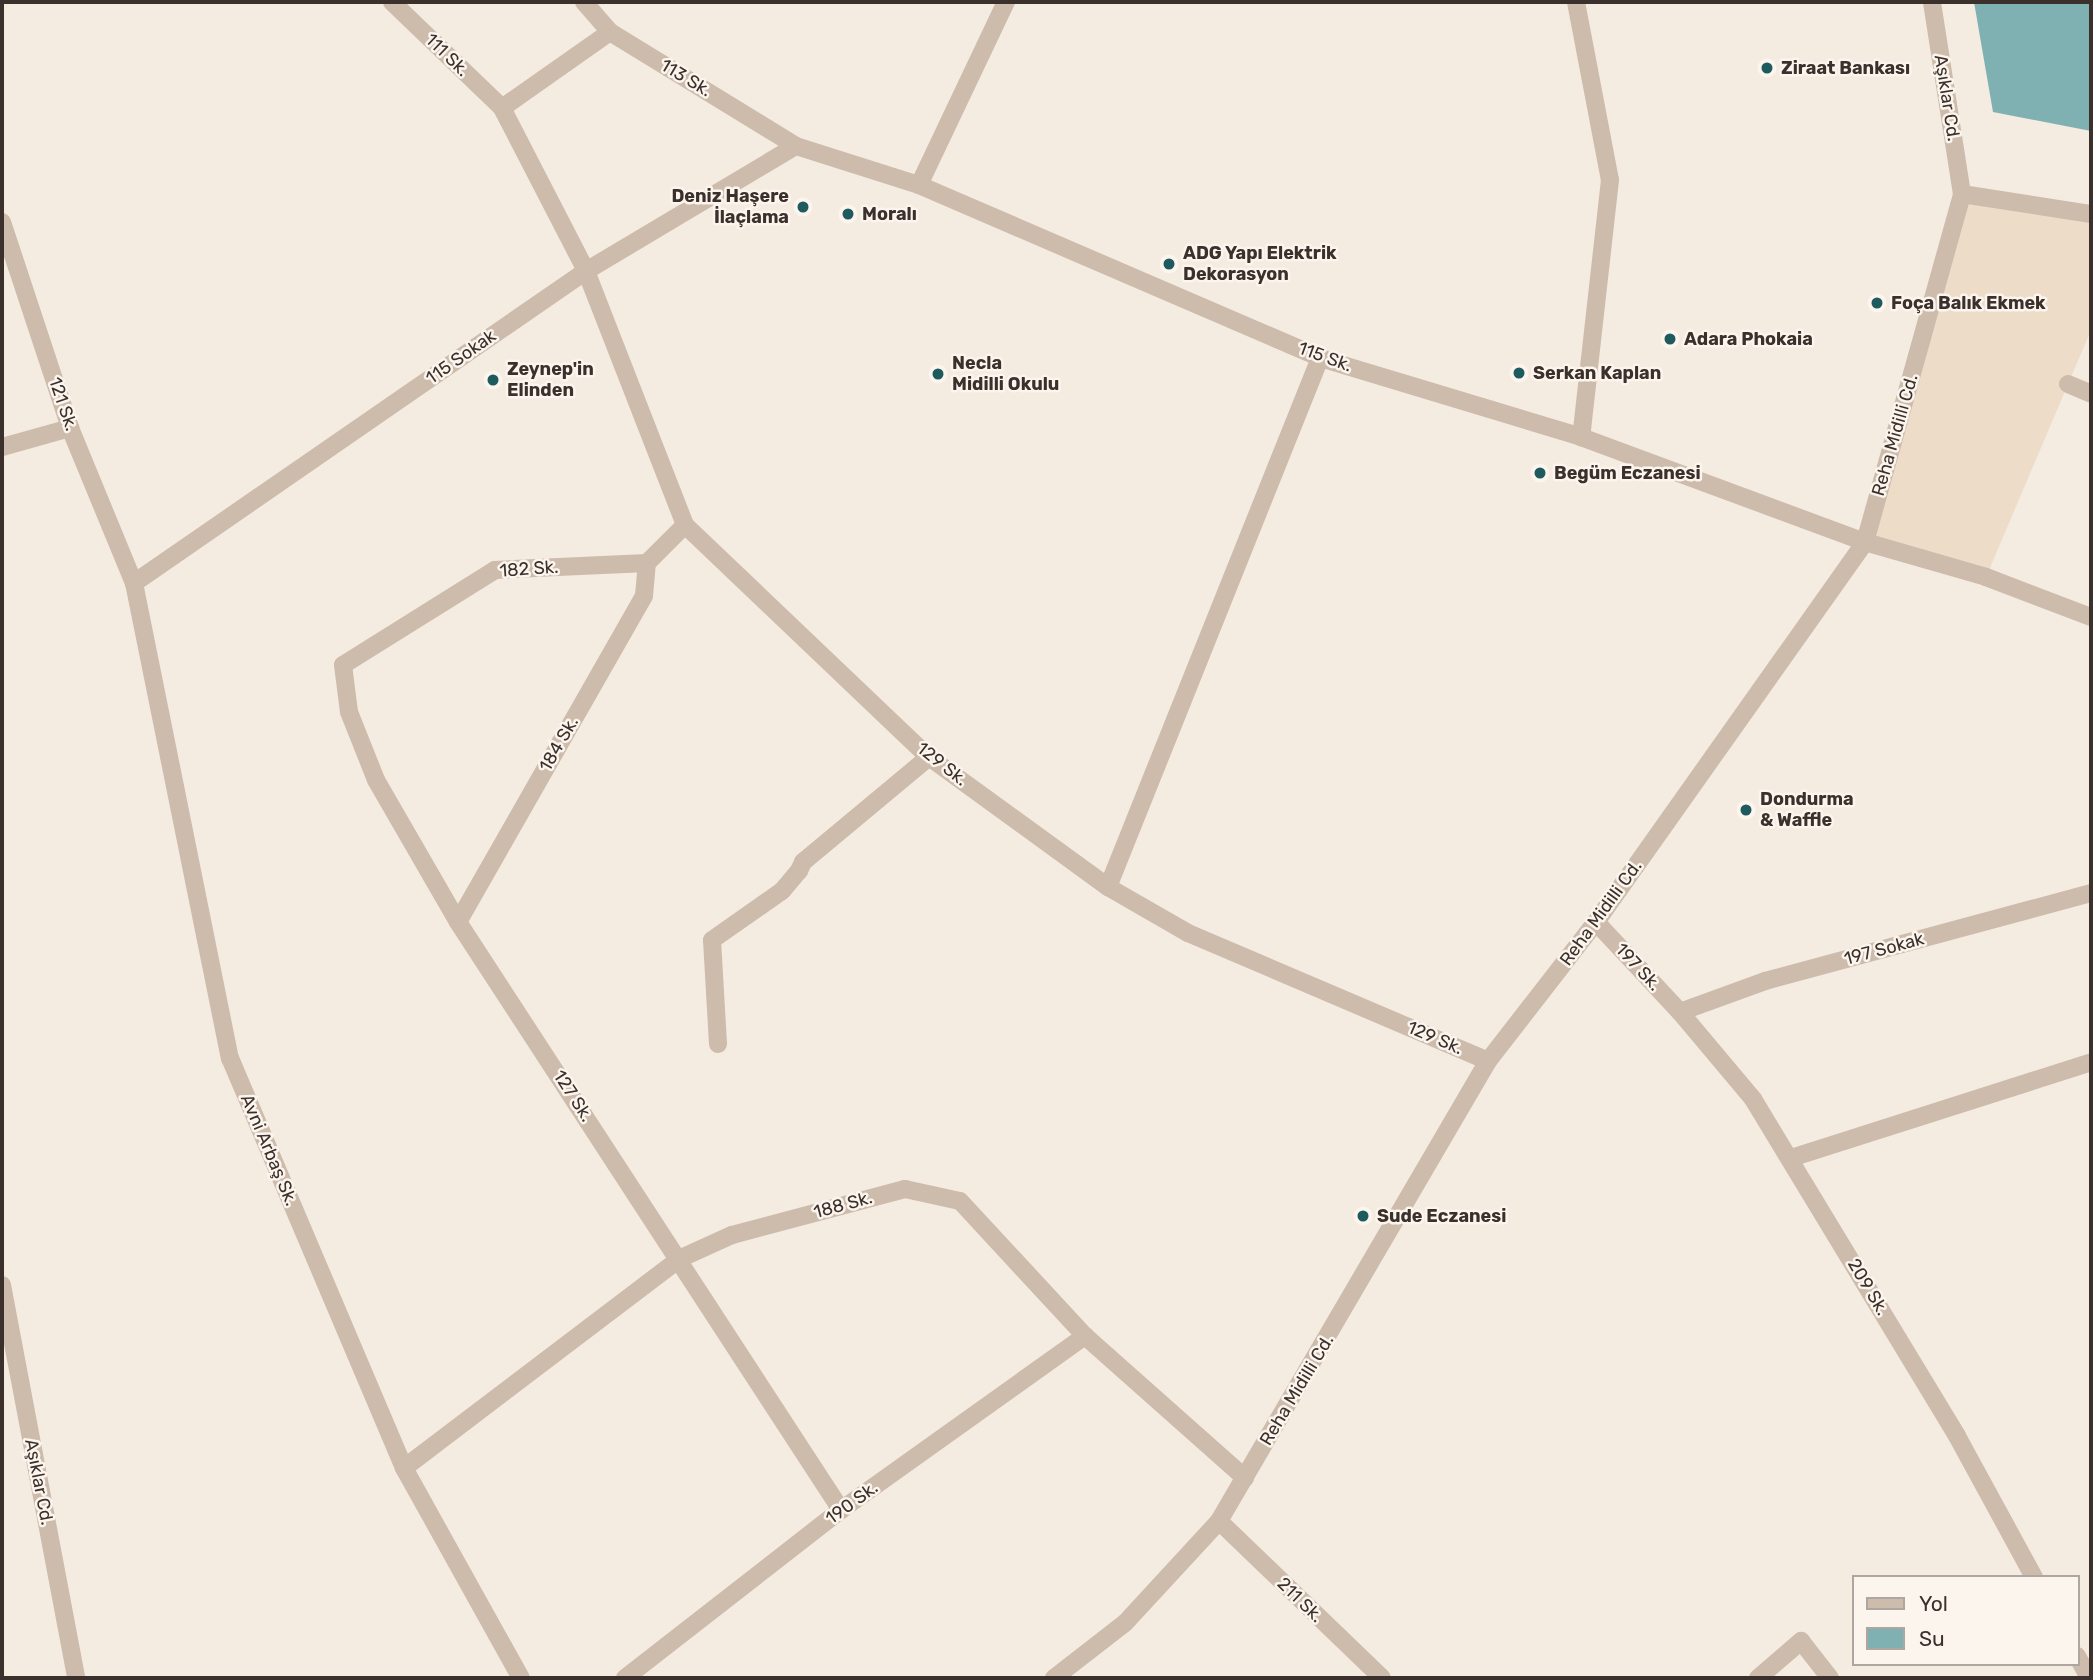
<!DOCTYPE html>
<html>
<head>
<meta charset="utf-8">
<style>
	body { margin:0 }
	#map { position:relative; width:2093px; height:1680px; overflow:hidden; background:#f4ebe1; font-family:Rubik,sans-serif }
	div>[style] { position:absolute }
	.plaza>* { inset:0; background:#ecdcc8 }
	.water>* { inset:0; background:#7fb0b2 }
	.minor>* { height:18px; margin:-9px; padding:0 9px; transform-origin:9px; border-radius:9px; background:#cdbbac }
	.dots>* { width:19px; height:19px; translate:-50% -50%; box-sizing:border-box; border:4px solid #fbf5ee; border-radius:50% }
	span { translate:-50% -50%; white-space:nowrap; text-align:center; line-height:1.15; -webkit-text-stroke:5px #fbf5ee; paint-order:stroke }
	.street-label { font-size:18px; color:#3b302b }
	.poi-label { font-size:18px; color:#3b302b; font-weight:700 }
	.left { translate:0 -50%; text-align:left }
	.right { translate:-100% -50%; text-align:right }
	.frame { position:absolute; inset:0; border:4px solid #3b302b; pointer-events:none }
	.legend { position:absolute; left:1852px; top:1575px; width:228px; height:91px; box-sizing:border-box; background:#fbf5ee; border:2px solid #aea6a0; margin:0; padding:9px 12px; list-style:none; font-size:21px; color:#3b302b }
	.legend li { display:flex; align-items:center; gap:14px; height:35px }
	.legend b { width:35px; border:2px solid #aea6a0 }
</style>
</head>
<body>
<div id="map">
	<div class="plaza">
		<div style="clip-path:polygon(1962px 194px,2091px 214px,2091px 330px,1986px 577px,1865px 542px)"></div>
	</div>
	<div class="water">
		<div style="clip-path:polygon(1974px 2px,2091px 2px,2091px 131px,1993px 112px)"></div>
	</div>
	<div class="minor">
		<div style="left:392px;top:2px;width:153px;rotate:43.9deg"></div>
		<div style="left:584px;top:2px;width:40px;rotate:49deg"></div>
		<div style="left:610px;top:32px;width:218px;rotate:31.5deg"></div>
		<div style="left:796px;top:146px;width:129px;rotate:17.6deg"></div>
		<div style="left:919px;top:185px;width:437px;rotate:23.3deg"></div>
		<div style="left:1320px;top:358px;width:273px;rotate:16.8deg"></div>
		<div style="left:1581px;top:437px;width:303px;rotate:20.3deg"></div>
		<div style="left:1865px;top:542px;width:126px;rotate:16.1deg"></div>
		<div style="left:1986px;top:577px;width:112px;rotate:20.9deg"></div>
		<div style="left:1576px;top:2px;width:181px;rotate:79.2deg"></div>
		<div style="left:1610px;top:180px;width:259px;rotate:96.4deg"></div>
		<div style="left:610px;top:32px;width:132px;rotate:144.9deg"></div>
		<div style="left:502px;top:108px;width:183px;rotate:62.7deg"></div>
		<div style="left:586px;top:271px;width:273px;rotate:68.7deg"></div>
		<div style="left:685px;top:525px;width:337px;rotate:43.6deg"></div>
		<div style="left:929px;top:757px;width:221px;rotate:36deg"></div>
		<div style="left:1108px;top:887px;width:92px;rotate:29.9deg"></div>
		<div style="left:1188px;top:933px;width:326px;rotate:23.1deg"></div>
		<div style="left:919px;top:185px;width:203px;rotate:-64.6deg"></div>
		<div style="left:1962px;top:194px;width:131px;rotate:8.8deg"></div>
		<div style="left:2px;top:222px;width:217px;rotate:71.7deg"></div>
		<div style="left:70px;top:428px;width:168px;rotate:67.6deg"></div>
		<div style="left:134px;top:583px;width:485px;rotate:78.6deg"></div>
		<div style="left:230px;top:1058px;width:445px;rotate:67deg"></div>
		<div style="left:404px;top:1468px;width:240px;rotate:60.9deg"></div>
		<div style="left:2068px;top:384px;width:25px;rotate:23deg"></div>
		<div style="left:2px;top:447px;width:71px;rotate:-15.6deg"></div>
		<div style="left:685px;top:525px;width:54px;rotate:135deg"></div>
		<div style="left:647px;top:563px;width:152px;rotate:177.4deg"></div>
		<div style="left:495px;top:570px;width:179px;rotate:148deg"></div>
		<div style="left:343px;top:665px;width:47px;rotate:82.7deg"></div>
		<div style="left:349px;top:712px;width:73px;rotate:68.3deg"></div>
		<div style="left:376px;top:780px;width:164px;rotate:60deg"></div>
		<div style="left:458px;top:922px;width:702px;rotate:56.92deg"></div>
		<div style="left:134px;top:583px;width:549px;rotate:-34.62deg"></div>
		<div style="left:586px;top:271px;width:244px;rotate:-30.8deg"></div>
		<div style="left:1108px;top:887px;width:570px;rotate:-68.16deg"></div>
		<div style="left:458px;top:922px;width:375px;rotate:-60.3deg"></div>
		<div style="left:644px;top:596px;width:33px;rotate:-85deg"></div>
		<div style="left:1596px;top:922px;width:123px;rotate:47deg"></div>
		<div style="left:1680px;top:1012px;width:114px;rotate:50deg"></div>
		<div style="left:1753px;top:1099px;width:394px;rotate:58.8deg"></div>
		<div style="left:1957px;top:1436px;width:161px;rotate:61.4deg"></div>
		<div style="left:1680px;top:1012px;width:90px;rotate:-20deg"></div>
		<div style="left:1765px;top:981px;width:338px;rotate:-15.1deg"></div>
		<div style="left:718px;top:1044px;width:104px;rotate:-93.3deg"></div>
		<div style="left:712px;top:940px;width:85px;rotate:-35deg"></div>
		<div style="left:782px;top:891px;width:26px;rotate:-50deg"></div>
		<div style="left:799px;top:871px;width:10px;rotate:-66deg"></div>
		<div style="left:803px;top:862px;width:164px;rotate:-39.8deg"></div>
		<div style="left:1791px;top:1158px;width:315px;rotate:-17.7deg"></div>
		<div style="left:2px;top:1285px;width:400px;rotate:79.3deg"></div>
		<div style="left:404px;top:1468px;width:345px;rotate:-37.2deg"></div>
		<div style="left:679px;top:1259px;width:58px;rotate:-24.4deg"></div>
		<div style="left:732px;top:1235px;width:179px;rotate:-14.9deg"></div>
		<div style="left:905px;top:1189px;width:56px;rotate:12.3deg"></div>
		<div style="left:960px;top:1201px;width:184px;rotate:47.2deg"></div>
		<div style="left:1085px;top:1336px;width:214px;rotate:41.6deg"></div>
		<div style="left:1219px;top:1521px;width:226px;rotate:43.9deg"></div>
		<div style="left:2077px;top:1656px;width:25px;rotate:61deg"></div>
		<div style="left:625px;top:1678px;width:274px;rotate:-37.9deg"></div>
		<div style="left:841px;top:1510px;width:300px;rotate:-35.5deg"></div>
		<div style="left:1054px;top:1678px;width:90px;rotate:-37.8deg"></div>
		<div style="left:1125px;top:1623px;width:139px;rotate:-47.3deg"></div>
		<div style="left:1219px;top:1521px;width:533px;rotate:-59.68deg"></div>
		<div style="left:1488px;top:1061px;width:176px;rotate:-52.2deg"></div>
		<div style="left:1596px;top:922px;width:466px;rotate:-54.7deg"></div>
		<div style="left:1865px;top:542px;width:361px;rotate:-74.4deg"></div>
		<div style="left:1962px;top:194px;width:194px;rotate:-98.9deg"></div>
		<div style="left:1758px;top:1678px;width:57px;rotate:-40.7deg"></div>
		<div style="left:1801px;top:1641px;width:47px;rotate:51.9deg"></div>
	</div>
	<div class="dots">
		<div style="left:1767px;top:68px;background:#1f5a5e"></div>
		<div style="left:803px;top:207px;background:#1f5a5e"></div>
		<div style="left:848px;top:214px;background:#1f5a5e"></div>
		<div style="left:1169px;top:264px;background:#1f5a5e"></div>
		<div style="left:1877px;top:303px;background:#1f5a5e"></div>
		<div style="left:1670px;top:339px;background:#1f5a5e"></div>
		<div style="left:1519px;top:373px;background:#1f5a5e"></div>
		<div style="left:938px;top:374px;background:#1f5a5e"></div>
		<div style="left:493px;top:380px;background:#1f5a5e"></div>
		<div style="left:1540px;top:473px;background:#1f5a5e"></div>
		<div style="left:1746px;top:810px;background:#1f5a5e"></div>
		<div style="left:1363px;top:1216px;background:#1f5a5e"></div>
	</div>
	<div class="street-label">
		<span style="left:447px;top:55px;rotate:44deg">111 Sk.</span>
		<span style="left:686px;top:78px;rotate:31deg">113 Sk.</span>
		<span style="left:1947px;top:98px;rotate:81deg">Aşıklar Cd.</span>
		<span style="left:461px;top:357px;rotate:-35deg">115 Sokak</span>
		<span style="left:1325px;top:357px;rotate:20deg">115 Sk.</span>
		<span style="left:63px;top:404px;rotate:71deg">121 Sk.</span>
		<span style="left:1895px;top:435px;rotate:-74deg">Reha Midilli Cd.</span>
		<span style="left:529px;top:569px;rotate:-4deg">182 Sk.</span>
		<span style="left:559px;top:744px;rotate:-60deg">184 Sk.</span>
		<span style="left:942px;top:764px;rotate:38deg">129 Sk.</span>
		<span style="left:1601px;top:913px;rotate:-54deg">Reha Midilli Cd.</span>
		<span style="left:1884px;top:949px;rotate:-15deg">197 Sokak</span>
		<span style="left:1638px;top:967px;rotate:47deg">197 Sk.</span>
		<span style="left:1435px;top:1038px;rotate:23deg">129 Sk.</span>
		<span style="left:573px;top:1096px;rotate:57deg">127 Sk.</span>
		<span style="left:269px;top:1150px;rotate:67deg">Avni Arbaş Sk.</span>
		<span style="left:843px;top:1205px;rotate:-15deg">188 Sk.</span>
		<span style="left:1868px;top:1287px;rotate:59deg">209 Sk.</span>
		<span style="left:1297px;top:1390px;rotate:-59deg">Reha Midilli Cd.</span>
		<span style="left:39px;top:1482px;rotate:79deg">Aşıklar Cd.</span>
		<span style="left:852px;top:1503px;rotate:-36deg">190 Sk.</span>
		<span style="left:1300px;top:1600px;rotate:44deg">211 Sk.</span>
	</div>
	<div class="poi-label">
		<span class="left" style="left:1781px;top:68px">Ziraat Bankası</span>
		<span class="right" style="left:789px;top:207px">Deniz Haşere<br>İlaçlama</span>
		<span class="left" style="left:862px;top:214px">Moralı</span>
		<span class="left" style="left:1183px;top:264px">ADG Yapı Elektrik<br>Dekorasyon</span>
		<span class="left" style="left:1891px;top:303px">Foça Balık Ekmek</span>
		<span class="left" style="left:1684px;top:339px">Adara Phokaia</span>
		<span class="left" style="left:952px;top:374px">Necla<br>Midilli Okulu</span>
		<span class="left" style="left:507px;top:380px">Zeynep'in<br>Elinden</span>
		<span class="left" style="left:1533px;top:373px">Serkan Kaplan</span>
		<span class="left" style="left:1554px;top:473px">Begüm Eczanesi</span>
		<span class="left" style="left:1760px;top:810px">Dondurma<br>&amp; Waffle</span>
		<span class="left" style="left:1377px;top:1216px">Sude Eczanesi</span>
	</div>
	<div class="frame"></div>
	<ul class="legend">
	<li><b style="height:9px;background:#cdbbac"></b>Yol</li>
	<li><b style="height:19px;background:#7fb0b2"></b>Su</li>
	</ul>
</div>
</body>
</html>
